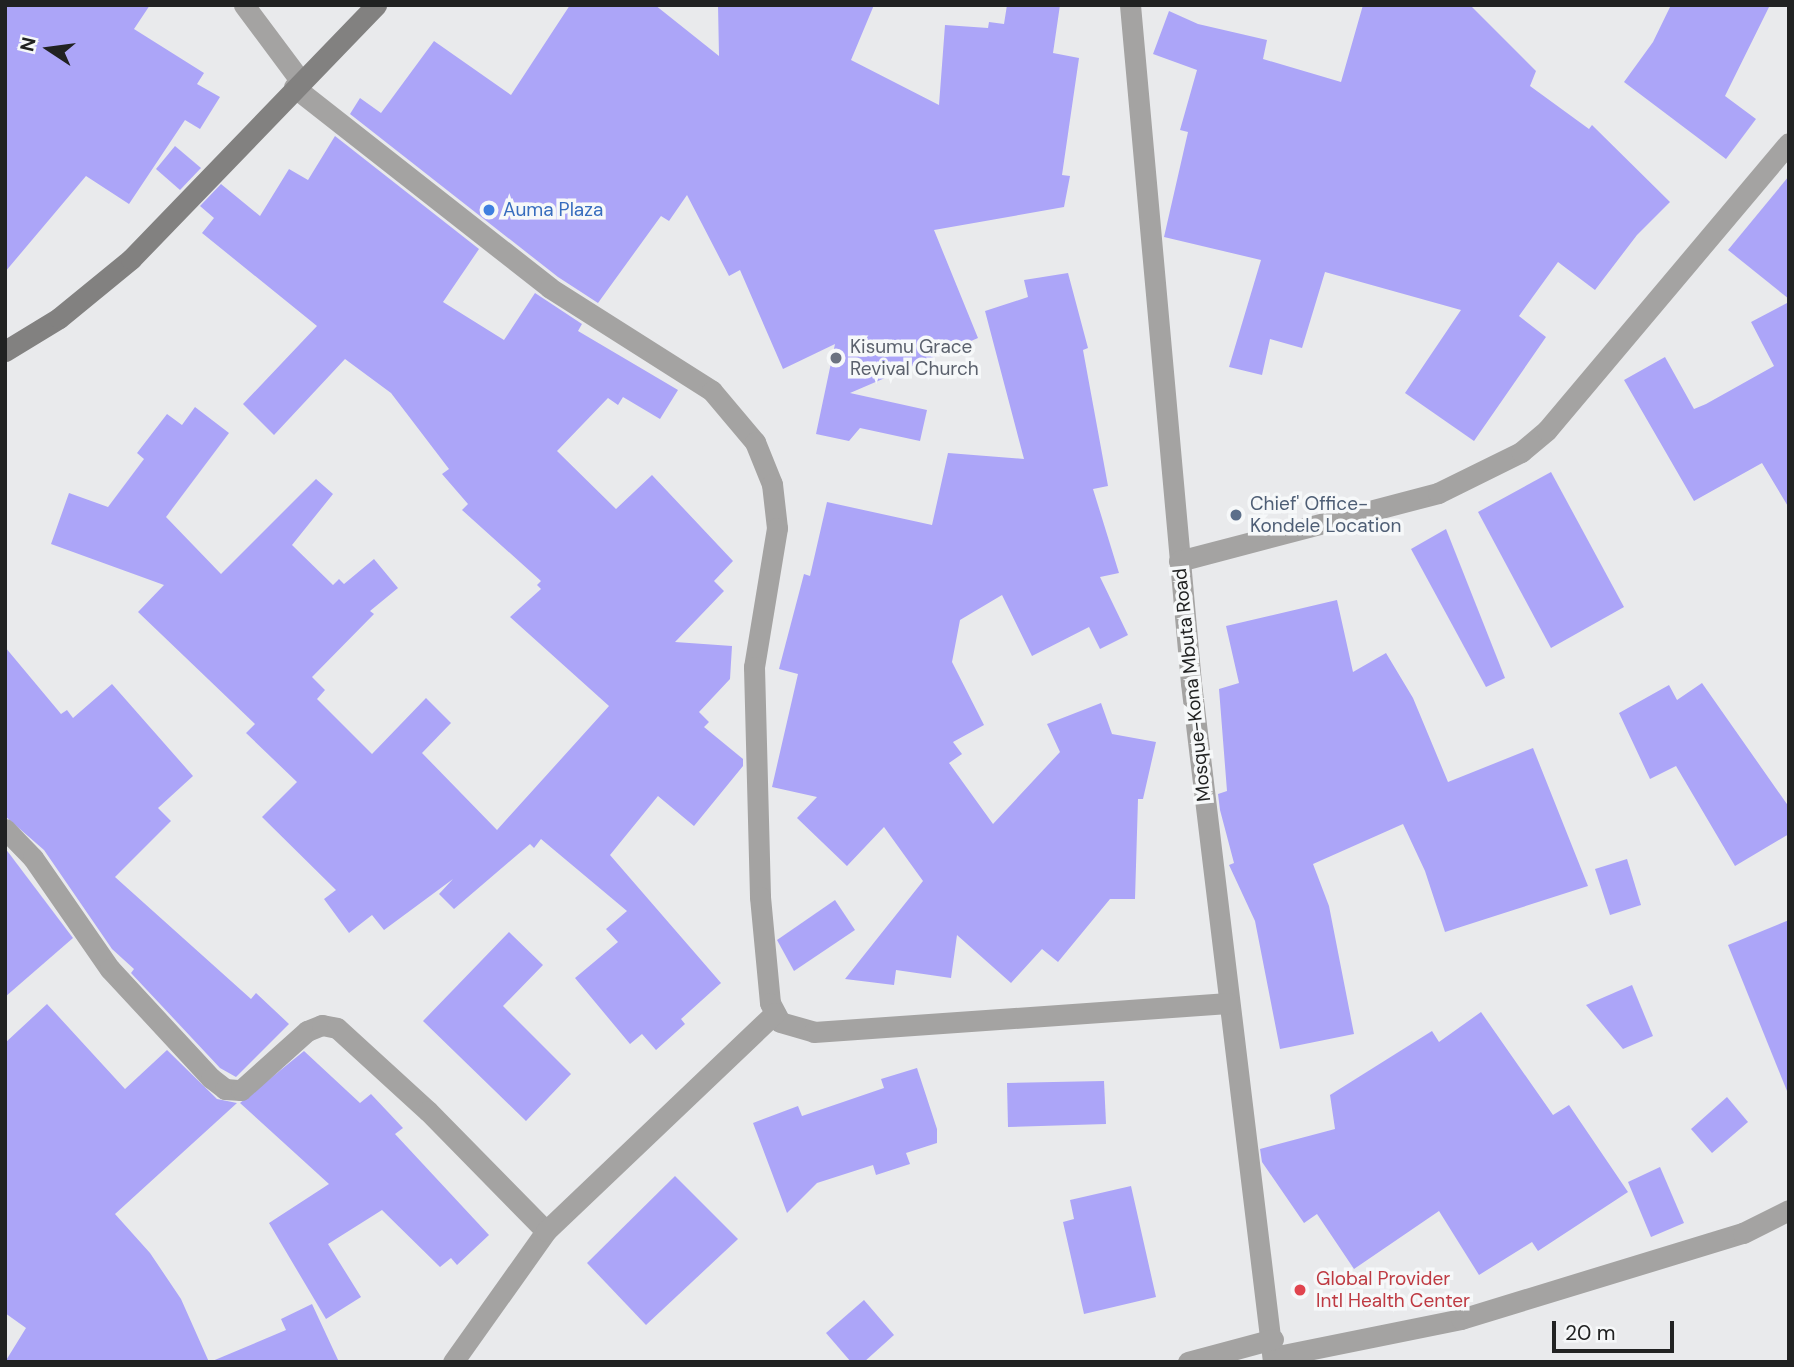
<!DOCTYPE html>
<html>
<head>
<meta charset="utf-8">
<style>
	body { margin:0 }
	#map { position:relative; width:1794px; height:1367px; overflow:hidden; background:#e9eaec; font-family:"DM Sans",sans-serif }
	div>[style] { position:absolute }
	.building>* { inset:0; background:#aca5f8 }
	.street>* { height:21px; margin:-10.5px; padding:0 10.5px; transform-origin:10.5px; border-radius:10.5px; background:#a4a3a2 }
	.secondary>* { height:21px; margin:-10.5px; padding:0 10.5px; transform-origin:10.5px; border-radius:10.5px; background:#828180 }
	.dots>* { width:19px; height:19px; translate:-50% -50%; box-sizing:border-box; border:4px solid #f6f8f9; border-radius:50% }
	span { translate:-50% -50%; white-space:nowrap; text-align:center; line-height:1.15; -webkit-text-stroke:7px #f6f8f9; paint-order:stroke }
	.shop-label { font-size:19px; color:#366cbe }
	.left { translate:0 -50%; text-align:left }
	.worship-label { font-size:19px; color:#5b616d }
	.service-label { font-size:19px; color:#4e5e75 }
	.street-label { font-size:19px; color:#212222 }
	.health-label { font-size:19px; color:#be3a42 }
	.frame { position:absolute; inset:0; border:7px solid #212222; pointer-events:none }
	.north { position:absolute; left:14px; top:14px; width:70px; height:70px; -webkit-text-stroke:5px #f6f8f9; paint-order:stroke; rotate:283deg; font-size:19px; font-weight:700; line-height:28px; text-align:center; color:#212222 }
	.north::after { content:''; display:block; margin:auto; width:24px; height:32px; background:#212222; clip-path:polygon(50% 0,100% 100%,50% 72%,0 100%) }
	.scale { position:absolute; left:1552px; top:1321px; width:122px; height:32px; box-sizing:border-box; border:4px solid #212222; border-top:0; padding-left:9px; font-size:21px; line-height:24px; white-space:nowrap; color:#212222; -webkit-text-stroke:5px #f6f8f9; paint-order:stroke }
</style>
</head>
<body>
<div id="map">
	<div class="building">
		<div style="clip-path:polygon(5px 5px,150px 5px,134px 29px,204px 73px,197px 84px,220px 97px,200px 129px,185px 120px,129px 204px,86px 176px,5px 272px)"></div>
		<div style="clip-path:polygon(570px 5px,655px 5px,719px 56px,718px 5px,874px 5px,851px 60px,939px 105px,945px 25px,988px 28px,989px 22px,1004px 24px,1007px 5px,1060px 5px,1053px 53px,1079px 58px,1062px 175px,1070px 176px,1064px 207px,934px 230px,978px 338px,850px 393px,927px 410px,920px 441px,860px 428px,849px 441px,816px 434px,835px 344px,783px 369px,740px 270px,729px 276px,687px 195px,669px 221px,661px 216px,598px 303px,558px 277px,350px 114px,360px 98px,381px 113px,434px 41px,511px 95px)"></div>
		<div style="clip-path:polygon(1363px 5px,1470px 5px,1536px 71px,1530px 86px,1589px 129px,1592px 125px,1670px 202px,1637px 235px,1595px 290px,1558px 262px,1519px 316px,1546px 337px,1474px 441px,1405px 393px,1461px 310px,1325px 272px,1302px 348px,1270px 339px,1262px 375px,1229px 367px,1261px 260px,1164px 237px,1188px 132px,1180px 130px,1197px 70px,1153px 54px,1169px 11px,1198px 24px,1267px 40px,1263px 59px,1341px 82px)"></div>
		<div style="clip-path:polygon(1671px 5px,1770px 5px,1725px 96px,1756px 119px,1726px 159px,1624px 82px,1653px 42px)"></div>
		<div style="clip-path:polygon(335px 136px,479px 249px,443px 302px,504px 340px,535px 293px,582px 324px,578px 331px,678px 390px,660px 419px,623px 397px,618px 405px,608px 398px,557px 451px,616px 509px,652px 475px,733px 561px,714px 581px,724px 591px,675px 642px,732px 646px,730px 679px,699px 712px,709px 722px,704px 727px,743px 759px,743px 766px,694px 826px,658px 796px,610px 855px,721px 983px,681px 1019px,685px 1024px,656px 1050px,642px 1034px,630px 1044px,575px 978px,618px 942px,606px 929px,627px 911px,541px 839px,534px 848px,530px 844px,454px 909px,439px 894px,453px 879px,384px 930px,372px 915px,349px 933px,324px 899px,336px 890px,262px 817px,297px 782px,246px 733px,255px 724px,138px 612px,164px 585px,51px 544px,69px 493px,108px 507px,144px 459px,137px 453px,167px 414px,182px 425px,195px 407px,229px 433px,166px 517px,221px 574px,316px 479px,333px 494px,292px 545px,333px 585px,339px 579px,344px 584px,374px 559px,398px 588px,370px 611px,374px 614px,312px 677px,325px 690px,317px 699px,372px 754px,426px 698px,451px 723px,422px 753px,497px 830px,609px 706px,510px 617px,541px 589px,537px 585px,541px 581px,462px 510px,468px 504px,442px 474px,449px 469px,391px 393px,345px 359px,274px 435px,243px 404px,317px 326px,202px 233px,214px 218px,200px 206px,221px 184px,260px 216px,289px 169px,308px 180px)"></div>
		<div style="clip-path:polygon(175px 146px,201px 168px,180px 190px,156px 169px)"></div>
		<div style="clip-path:polygon(1789px 176px,1789px 299px,1728px 250px)"></div>
		<div style="clip-path:polygon(1068px 273px,1088px 348px,1083px 350px,1108px 486px,1093px 489px,1119px 573px,1100px 577px,1128px 635px,1100px 649px,1089px 627px,1032px 656px,1002px 595px,960px 620px,952px 662px,984px 725px,953px 742px,962px 754px,949px 763px,993px 824px,1060px 752px,1047px 724px,1101px 703px,1112px 734px,1156px 742px,1143px 799px,1138px 799px,1135px 899px,1110px 899px,1058px 962px,1042px 949px,1011px 983px,957px 935px,951px 978px,896px 970px,894px 985px,845px 979px,923px 881px,884px 827px,847px 866px,797px 818px,817px 797px,772px 787px,798px 674px,779px 669px,804px 574px,810px 576px,827px 502px,932px 525px,948px 453px,1024px 459px,985px 311px,1028px 297px,1024px 280px)"></div>
		<div style="clip-path:polygon(1789px 302px,1789px 508px,1762px 463px,1694px 501px,1624px 380px,1665px 357px,1694px 409px,1706px 404px,1774px 366px,1751px 322px)"></div>
		<div style="clip-path:polygon(1551px 472px,1624px 607px,1551px 648px,1478px 512px)"></div>
		<div style="clip-path:polygon(1446px 529px,1505px 678px,1486px 687px,1411px 549px)"></div>
		<div style="clip-path:polygon(1337px 600px,1353px 672px,1386px 653px,1413px 698px,1448px 782px,1533px 748px,1588px 886px,1445px 932px,1425px 871px,1403px 824px,1313px 864px,1329px 906px,1354px 1034px,1280px 1049px,1255px 921px,1229px 865px,1234px 863px,1220px 810px,1218px 794px,1227px 791px,1219px 689px,1239px 683px,1226px 626px)"></div>
		<div style="clip-path:polygon(5px 647px,61px 714px,67px 710px,73px 718px,112px 684px,193px 776px,158px 808px,171px 821px,115px 877px,251px 999px,256px 993px,289px 1024px,236px 1077px,220px 1068px,131px 973px,134px 969px,112px 949px,44px 850px,5px 816px)"></div>
		<div style="clip-path:polygon(1702px 683px,1789px 807px,1789px 834px,1735px 866px,1676px 766px,1650px 779px,1619px 713px,1669px 685px,1677px 700px)"></div>
		<div style="clip-path:polygon(5px 848px,73px 938px,5px 997px)"></div>
		<div style="clip-path:polygon(1627px 859px,1641px 905px,1610px 915px,1595px 869px)"></div>
		<div style="clip-path:polygon(835px 900px,855px 930px,794px 971px,777px 940px)"></div>
		<div style="clip-path:polygon(1789px 920px,1789px 1091px,1787px 1091px,1728px 945px)"></div>
		<div style="clip-path:polygon(509px 932px,543px 965px,503px 1006px,571px 1074px,526px 1121px,423px 1021px)"></div>
		<div style="clip-path:polygon(1632px 985px,1653px 1036px,1623px 1049px,1586px 1005px)"></div>
		<div style="clip-path:polygon(47px 1004px,125px 1089px,167px 1050px,217px 1099px,237px 1103px,115px 1214px,150px 1253px,181px 1299px,209px 1362px,5px 1362px,26px 1328px,5px 1313px,5px 1043px)"></div>
		<div style="clip-path:polygon(1481px 1012px,1553px 1115px,1569px 1105px,1628px 1192px,1538px 1251px,1532px 1242px,1479px 1275px,1439px 1211px,1354px 1269px,1317px 1214px,1304px 1223px,1262px 1162px,1260px 1149px,1335px 1129px,1330px 1095px,1432px 1031px,1439px 1042px)"></div>
		<div style="clip-path:polygon(304px 1051px,360px 1103px,371px 1094px,403px 1128px,395px 1134px,489px 1235px,457px 1265px,451px 1258px,440px 1267px,382px 1210px,328px 1244px,361px 1297px,326px 1319px,269px 1223px,329px 1184px,240px 1103px)"></div>
		<div style="clip-path:polygon(917px 1068px,937px 1129px,937px 1143px,906px 1153px,910px 1164px,876px 1175px,873px 1165px,817px 1183px,787px 1213px,753px 1123px,798px 1106px,802px 1116px,884px 1088px,881px 1079px)"></div>
		<div style="clip-path:polygon(1104px 1081px,1106px 1124px,1008px 1127px,1007px 1083px)"></div>
		<div style="clip-path:polygon(1727px 1097px,1748px 1122px,1712px 1153px,1691px 1129px)"></div>
		<div style="clip-path:polygon(1660px 1167px,1684px 1223px,1651px 1237px,1628px 1182px)"></div>
		<div style="clip-path:polygon(675px 1176px,738px 1239px,646px 1325px,587px 1263px)"></div>
		<div style="clip-path:polygon(1131px 1186px,1156px 1297px,1084px 1314px,1063px 1222px,1074px 1219px,1070px 1200px)"></div>
		<div style="clip-path:polygon(864px 1300px,894px 1335px,864px 1362px,851px 1362px,826px 1333px)"></div>
		<div style="clip-path:polygon(312px 1304px,339px 1362px,210px 1362px,286px 1330px,281px 1319px)"></div>
	</div>
	<div class="street">
		<div style="left:244px;top:5px;width:94px;rotate:53.3deg"></div>
		<div style="left:1130px;top:5px;width:681px;rotate:84.86deg"></div>
		<div style="left:1191px;top:683px;width:684px;rotate:83.11deg"></div>
		<div style="left:294px;top:87px;width:325px;rotate:38.1deg"></div>
		<div style="left:550px;top:288px;width:192px;rotate:32.4deg"></div>
		<div style="left:712px;top:391px;width:67px;rotate:49.9deg"></div>
		<div style="left:755px;top:442px;width:45px;rotate:68deg"></div>
		<div style="left:772px;top:484px;width:44px;rotate:83.5deg"></div>
		<div style="left:777px;top:528px;width:141px;rotate:99.4deg"></div>
		<div style="left:754px;top:667px;width:230px;rotate:88.5deg"></div>
		<div style="left:760px;top:897px;width:106px;rotate:84.6deg"></div>
		<div style="left:770px;top:1003px;width:21px;rotate:62deg"></div>
		<div style="left:780px;top:1022px;width:35px;rotate:16deg"></div>
		<div style="left:814px;top:1032px;width:415px;rotate:-4deg"></div>
		<div style="left:1179px;top:561px;width:268px;rotate:-14.7deg"></div>
		<div style="left:1438px;top:493px;width:93px;rotate:-26.3deg"></div>
		<div style="left:1521px;top:452px;width:34px;rotate:-40deg"></div>
		<div style="left:1547px;top:430px;width:375px;rotate:-49.9deg"></div>
		<div style="left:5px;top:829px;width:40px;rotate:46deg"></div>
		<div style="left:33px;top:858px;width:135px;rotate:55.3deg"></div>
		<div style="left:110px;top:969px;width:149px;rotate:47.2deg"></div>
		<div style="left:211px;top:1078px;width:18px;rotate:38deg"></div>
		<div style="left:225px;top:1089px;width:16px;rotate:4deg"></div>
		<div style="left:241px;top:1090px;width:89px;rotate:-41.8deg"></div>
		<div style="left:307px;top:1031px;width:16px;rotate:-22deg"></div>
		<div style="left:322px;top:1025px;width:15px;rotate:11deg"></div>
		<div style="left:337px;top:1028px;width:123px;rotate:42.4deg"></div>
		<div style="left:428px;top:1111px;width:168px;rotate:45.5deg"></div>
		<div style="left:1273px;top:1357px;width:192px;rotate:-11.4deg"></div>
		<div style="left:1461px;top:1319px;width:295px;rotate:-17deg"></div>
		<div style="left:1743px;top:1233px;width:51px;rotate:-26.6deg"></div>
		<div style="left:453px;top:1362px;width:161px;rotate:-54.6deg"></div>
		<div style="left:546px;top:1231px;width:316px;rotate:-43.6deg"></div>
		<div style="left:1188px;top:1362px;width:88px;rotate:-15.1deg"></div>
	</div>
	<div class="secondary">
		<div style="left:5px;top:351px;width:63px;rotate:-31.4deg"></div>
		<div style="left:59px;top:318px;width:93px;rotate:-39.3deg"></div>
		<div style="left:131px;top:259px;width:353px;rotate:-46deg"></div>
	</div>
	<div class="dots">
		<div style="left:489px;top:210px;background:#3f7fe0"></div>
		<div style="left:836px;top:358px;background:#6b7280"></div>
		<div style="left:1236px;top:515px;background:#5c6f8a"></div>
		<div style="left:1300px;top:1290px;background:#e0444e"></div>
	</div>
	<div class="shop-label">
		<span class="left" style="left:503px;top:210px">Auma Plaza</span>
	</div>
	<div class="worship-label">
		<span class="left" style="left:850px;top:358px">Kisumu Grace<br>Revival Church</span>
	</div>
	<div class="service-label">
		<span class="left" style="left:1250px;top:515px">Chief' Office-<br>Kondele Location</span>
	</div>
	<div class="street-label">
		<span style="left:1192px;top:685px;rotate:-96deg">Mosque-Kona Mbuta Road</span>
	</div>
	<div class="health-label">
		<span class="left" style="left:1316px;top:1290px">Global Provider<br>Intl Health Center</span>
	</div>
	<div class="frame"></div>
	<div class="north">N</div>
	<div class="scale">20 m</div>
</div>
</body>
</html>
